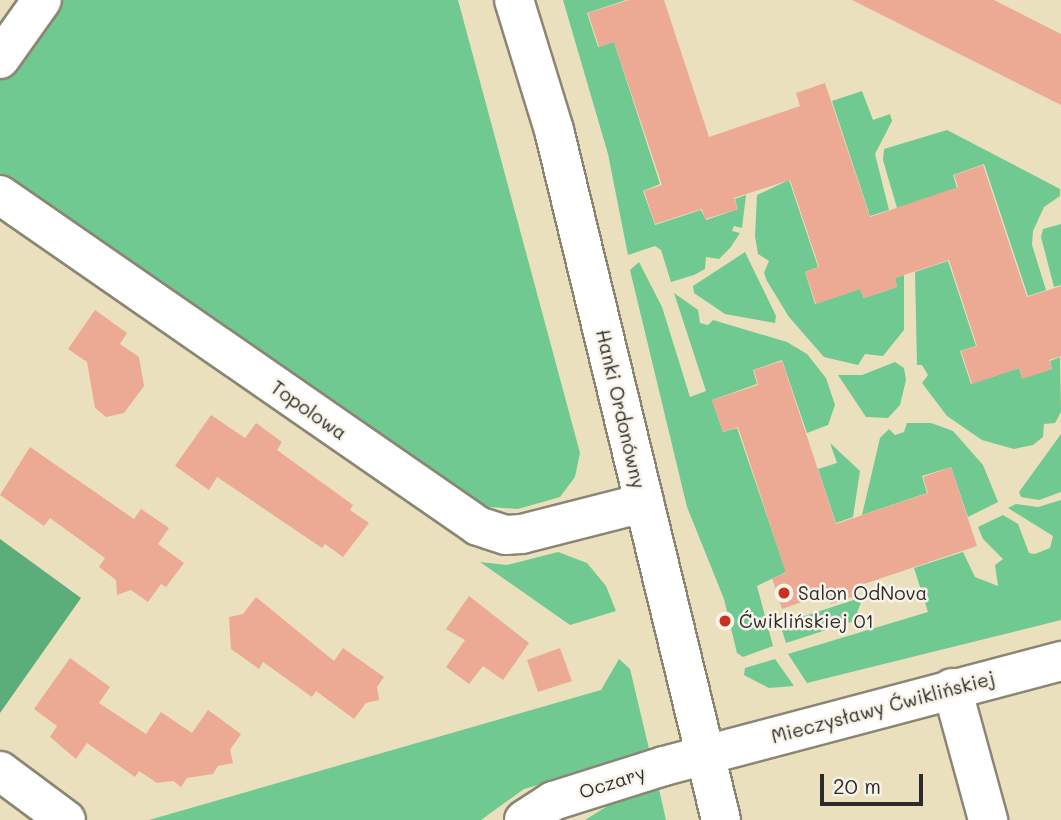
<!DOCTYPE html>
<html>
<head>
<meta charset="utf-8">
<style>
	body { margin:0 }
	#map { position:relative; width:1061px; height:820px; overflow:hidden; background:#ebe0be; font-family:Mali,sans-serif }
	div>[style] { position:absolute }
	.green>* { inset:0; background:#6fc990 }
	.forest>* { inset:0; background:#5bad7a }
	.building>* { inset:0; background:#ecaa95 }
	.roads { filter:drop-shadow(2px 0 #8b8674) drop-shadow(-2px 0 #8b8674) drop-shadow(0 2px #8b8674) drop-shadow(0 -2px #8b8674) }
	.minor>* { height:38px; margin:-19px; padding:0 19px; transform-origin:19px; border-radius:19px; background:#fff }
	.tertiary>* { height:38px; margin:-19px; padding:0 19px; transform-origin:19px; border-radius:19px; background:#fff }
	.dots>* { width:19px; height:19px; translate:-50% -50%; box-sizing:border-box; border:4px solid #f7f3e8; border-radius:50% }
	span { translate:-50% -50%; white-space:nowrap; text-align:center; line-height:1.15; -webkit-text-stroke:5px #f7f3e8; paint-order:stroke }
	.street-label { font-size:19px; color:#2b2b2b }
	.poi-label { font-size:19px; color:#2b2b2b }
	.left { translate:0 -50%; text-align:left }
	.scale { position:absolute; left:820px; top:774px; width:103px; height:32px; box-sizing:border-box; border:4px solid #2b2b2b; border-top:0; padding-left:9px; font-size:21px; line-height:24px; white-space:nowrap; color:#2b2b2b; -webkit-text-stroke:5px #f7f3e8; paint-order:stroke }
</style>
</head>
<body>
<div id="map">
	<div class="green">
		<div style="clip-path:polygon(53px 0,458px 0,580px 453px,575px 477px,560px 497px,518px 509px,477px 506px,0 182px,0 73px)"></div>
		<div style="clip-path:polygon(563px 0,626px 0,587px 13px,598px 47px,614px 42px,660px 184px,643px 191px,655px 225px,701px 210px,706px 220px,738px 209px,735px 199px,746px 195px,742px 228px,734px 226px,732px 231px,740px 233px,730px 248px,719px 259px,706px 257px,705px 269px,694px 275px,671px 282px,661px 250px,655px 246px,628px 255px,608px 154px)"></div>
		<div style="clip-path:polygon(862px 91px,873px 120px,890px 114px,892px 121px,875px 154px,889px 210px,870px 216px,832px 101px)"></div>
		<div style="clip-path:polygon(947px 130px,1060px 189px,1060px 196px,1044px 207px,1033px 231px,1032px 245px,1046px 290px,1028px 296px,984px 164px,953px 175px,957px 188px,897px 208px,883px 160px,884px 149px)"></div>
		<div style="clip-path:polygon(789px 180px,818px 267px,805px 272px,815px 304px,860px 289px,864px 298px,897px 287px,895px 278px,904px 275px,904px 330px,883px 356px,865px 354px,858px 365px,824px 357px,789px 317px,767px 281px,764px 273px,769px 261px,758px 254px,755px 236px,757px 195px)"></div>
		<div style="clip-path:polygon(1061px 224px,1061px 285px,1054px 287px,1041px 237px,1043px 229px)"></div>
		<div style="clip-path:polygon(745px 252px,776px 316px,775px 323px,725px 314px,694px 293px,693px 286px)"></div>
		<div style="clip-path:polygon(948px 261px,976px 346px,960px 351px,971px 384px,1019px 368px,1022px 378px,1052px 369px,1050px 361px,1060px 357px,1061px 412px,1055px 423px,1044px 424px,1043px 437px,1033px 445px,1014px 449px,982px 440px,947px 416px,922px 383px,928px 375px,922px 365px,917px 365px,915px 272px)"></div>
		<div style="clip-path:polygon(639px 262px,662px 307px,690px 397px,706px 391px,674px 293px,698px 310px,700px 323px,708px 325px,713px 320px,787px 342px,807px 354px,826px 378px,835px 405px,828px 425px,807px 433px,782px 360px,753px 370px,757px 384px,712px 400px,723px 432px,737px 428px,786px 572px,757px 586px,773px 646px,743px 657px,737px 653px,724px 599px,687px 507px,630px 270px)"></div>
		<div style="clip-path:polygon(895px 362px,904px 368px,906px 380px,900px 405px,888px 418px,866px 417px,838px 375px,862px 375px)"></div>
		<div style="clip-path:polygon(907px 423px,931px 423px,953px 431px,983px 465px,998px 502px,968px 517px,951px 467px,922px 476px,927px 493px,862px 515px,880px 438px,889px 429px,895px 435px,904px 432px)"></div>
		<div style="clip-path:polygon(1061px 434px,1061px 492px,1039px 500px,1021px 497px,1019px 492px)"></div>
		<div style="clip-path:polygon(830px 443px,860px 471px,853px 517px,836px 523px,818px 469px,837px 463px)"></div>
		<div style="clip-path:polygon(1061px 500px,1061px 620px,807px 683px,788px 654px,928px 612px,914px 568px,963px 552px,975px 577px,998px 586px,995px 565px,1003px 559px,983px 539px,978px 527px,1003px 515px,1018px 524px,1029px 553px,1035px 554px,1050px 548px,1053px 536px,1008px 508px,1016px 504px,1038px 507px)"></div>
		<div style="clip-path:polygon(558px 552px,587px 563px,606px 586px,616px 611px,570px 625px,480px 562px,507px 565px)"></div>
		<div style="clip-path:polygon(863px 597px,854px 621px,786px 643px,780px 624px)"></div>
		<div style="clip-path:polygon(619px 659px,630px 669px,650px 753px,524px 789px,481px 820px,149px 820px,601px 690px)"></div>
		<div style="clip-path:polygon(775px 659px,794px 686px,769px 688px,744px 675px,745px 668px)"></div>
		<div style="clip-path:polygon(656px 776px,666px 820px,585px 820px)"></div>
	</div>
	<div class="forest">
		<div style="clip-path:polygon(0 539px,81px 598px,0 713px)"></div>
	</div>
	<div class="building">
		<div style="clip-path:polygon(629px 0,664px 0,709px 137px,800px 106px,796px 93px,825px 83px,870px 217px,958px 187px,954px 175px,983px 165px,1027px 297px,1061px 286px,1061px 356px,1049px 360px,1052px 369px,1022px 379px,1019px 368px,972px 384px,961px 351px,977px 346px,949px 260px,895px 278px,897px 287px,864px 298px,860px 289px,816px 304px,805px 272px,819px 267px,790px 180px,734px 198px,738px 209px,705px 219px,702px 209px,655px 224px,644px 191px,662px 185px,614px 42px,599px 47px,588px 13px)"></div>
		<div style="clip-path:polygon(852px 0,994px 0,1061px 34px,1061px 105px)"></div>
		<div style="clip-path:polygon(95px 310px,127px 333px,120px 344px,139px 357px,144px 386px,124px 413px,106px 417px,95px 408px,87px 362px,68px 349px)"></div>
		<div style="clip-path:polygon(782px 361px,836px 524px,928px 493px,923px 477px,951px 467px,977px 546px,855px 587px,858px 595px,831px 604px,827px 593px,782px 609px,772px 578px,786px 573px,738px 427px,723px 432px,712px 400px,758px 385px,754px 370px)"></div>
		<div style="clip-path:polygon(211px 415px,245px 438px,256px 423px,282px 442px,277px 450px,353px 505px,350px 510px,369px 523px,343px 557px,325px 544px,322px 548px,217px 477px,209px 490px,175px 466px)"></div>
		<div style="clip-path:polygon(30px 447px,134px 519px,141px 509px,169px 528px,158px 544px,184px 563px,166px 587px,161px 584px,148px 602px,131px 590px,117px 595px,116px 580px,99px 567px,105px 558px,50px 518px,44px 526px,0 495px)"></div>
		<div style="clip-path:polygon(469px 596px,529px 643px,503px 680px,483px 666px,469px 684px,446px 667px,465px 640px,446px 629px)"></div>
		<div style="clip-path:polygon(256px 597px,334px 661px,343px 648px,384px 677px,377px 687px,379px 700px,366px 703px,354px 719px,316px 691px,312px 697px,263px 662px,259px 669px,231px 649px,229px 617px,243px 614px)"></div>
		<div style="clip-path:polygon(560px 648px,572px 681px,538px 692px,527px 660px)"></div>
		<div style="clip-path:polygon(70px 658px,110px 687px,99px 703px,146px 734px,161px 712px,192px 733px,208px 710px,241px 734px,230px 750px,233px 763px,218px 766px,213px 774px,187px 778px,181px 787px,173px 781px,157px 783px,139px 771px,135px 777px,87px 743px,76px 759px,50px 737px,57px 726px,34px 709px)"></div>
	</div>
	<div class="roads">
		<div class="minor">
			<div style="left:0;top:59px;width:72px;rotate:-54.6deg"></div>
			<div style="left:0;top:195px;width:581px;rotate:34.7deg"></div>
			<div style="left:478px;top:526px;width:29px;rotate:18deg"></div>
			<div style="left:506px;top:535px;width:16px;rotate:-4deg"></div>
			<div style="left:522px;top:534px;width:126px;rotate:-14.3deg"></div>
			<div style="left:952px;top:688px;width:137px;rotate:74.7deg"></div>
			<div style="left:0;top:771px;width:82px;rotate:36.6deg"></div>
			<div style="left:524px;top:820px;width:35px;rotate:-33deg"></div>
			<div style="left:553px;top:801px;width:116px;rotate:-17.5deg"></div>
			<div style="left:664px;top:766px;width:411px;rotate:-14.8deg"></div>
		</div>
		<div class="tertiary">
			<div style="left:514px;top:0;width:136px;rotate:72.9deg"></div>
			<div style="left:554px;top:130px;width:710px;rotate:76.39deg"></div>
		</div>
	</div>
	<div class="dots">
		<div style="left:784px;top:593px;background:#c8321e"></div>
		<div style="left:725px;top:621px;background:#c8321e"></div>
	</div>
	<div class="street-label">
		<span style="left:621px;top:409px;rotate:77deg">Hanki Ordonówny</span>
		<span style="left:309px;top:410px;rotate:35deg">Topolowa</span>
		<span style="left:883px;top:707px;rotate:-15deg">Mieczysławy Ćwiklińskiej</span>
		<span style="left:612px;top:782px;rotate:-18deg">Oczary</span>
	</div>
	<div class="poi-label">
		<span class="left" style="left:798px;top:593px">Salon OdNova</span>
		<span class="left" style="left:739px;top:621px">Ćwiklińskiej 01</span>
	</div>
	<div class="scale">20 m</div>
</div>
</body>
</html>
